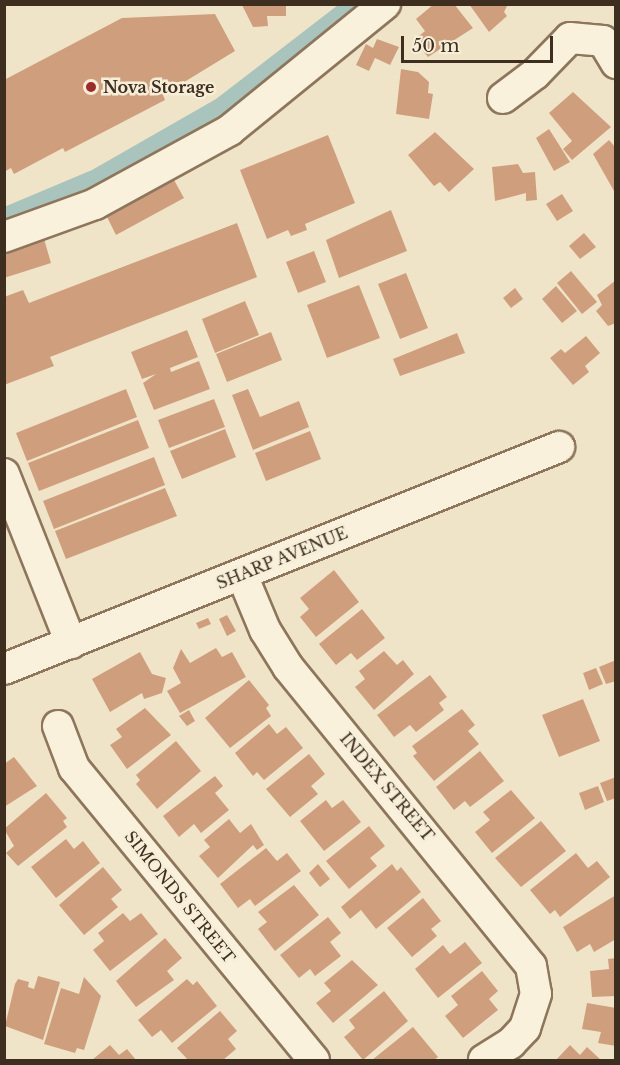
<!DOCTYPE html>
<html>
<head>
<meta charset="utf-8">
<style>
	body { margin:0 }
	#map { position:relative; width:620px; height:1065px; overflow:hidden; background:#f0e4c8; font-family:"Libre Baskerville",serif }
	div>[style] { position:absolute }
	.water>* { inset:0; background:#a9c4bc }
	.building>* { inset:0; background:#cf9f7d }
	.roads { filter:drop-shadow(2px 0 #8d765c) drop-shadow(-2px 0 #8d765c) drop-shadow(0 2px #8d765c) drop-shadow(0 -2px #8d765c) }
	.minor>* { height:30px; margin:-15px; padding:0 15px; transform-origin:15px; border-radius:15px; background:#faf1dc }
	.dots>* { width:16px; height:16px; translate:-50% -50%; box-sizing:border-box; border:3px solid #f7eed8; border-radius:50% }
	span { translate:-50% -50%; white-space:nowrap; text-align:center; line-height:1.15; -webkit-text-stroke:5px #f7eed8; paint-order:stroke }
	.poi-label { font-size:16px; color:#3d2e20; font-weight:700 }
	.left { translate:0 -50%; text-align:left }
	.street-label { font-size:16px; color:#3d2e20 }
	.frame { position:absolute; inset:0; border:6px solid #3d2e20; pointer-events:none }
	.scale { position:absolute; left:401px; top:36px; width:152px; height:27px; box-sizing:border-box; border:3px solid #3d2e20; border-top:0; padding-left:8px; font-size:18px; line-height:21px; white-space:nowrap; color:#3d2e20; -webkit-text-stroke:4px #f7eed8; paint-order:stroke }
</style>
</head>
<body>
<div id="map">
	<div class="water">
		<div style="clip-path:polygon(338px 5px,371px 5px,257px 97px,130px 172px,5px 225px,4px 207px,92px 170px,216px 99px)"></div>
	</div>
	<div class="building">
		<div style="clip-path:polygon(434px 4px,454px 4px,473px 28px,428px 57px,414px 40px,425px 31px,416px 19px)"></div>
		<div style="clip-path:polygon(469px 4px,508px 4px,504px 12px,507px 16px,489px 32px)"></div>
		<div style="clip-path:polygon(242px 5px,286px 5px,286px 16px,267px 16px,268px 26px,253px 27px)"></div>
		<div style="clip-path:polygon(215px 14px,235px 51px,163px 95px,165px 100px,65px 152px,63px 148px,14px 174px,11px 168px,4px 172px,4px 80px,122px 18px)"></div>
		<div style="clip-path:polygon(377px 39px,399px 47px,390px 65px,375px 58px,369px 71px,356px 65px,366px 44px,373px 48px)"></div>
		<div style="clip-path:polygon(401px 69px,418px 72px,429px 82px,428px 93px,433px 94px,429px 119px,396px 114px)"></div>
		<div style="clip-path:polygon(573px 92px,611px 127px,572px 160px,563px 149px,572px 141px,549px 113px)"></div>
		<div style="clip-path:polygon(549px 129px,570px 162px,554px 171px,536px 138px)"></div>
		<div style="clip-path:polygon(435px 132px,474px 169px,449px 192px,440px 182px,434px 186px,408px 155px)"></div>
		<div style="clip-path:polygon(328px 135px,355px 203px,305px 224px,307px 230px,291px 236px,288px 230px,267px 239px,240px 170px)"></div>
		<div style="clip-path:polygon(609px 140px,616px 148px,614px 191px,593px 154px)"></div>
		<div style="clip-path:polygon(518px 164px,523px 173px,535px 172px,537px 200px,526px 201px,526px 193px,495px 201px,492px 167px)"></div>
		<div style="clip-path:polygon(174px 180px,184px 198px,116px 235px,105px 213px)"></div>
		<div style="clip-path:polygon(562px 194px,573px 211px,557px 221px,546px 204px)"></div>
		<div style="clip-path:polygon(391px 210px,407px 251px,339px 278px,326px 240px)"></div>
		<div style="clip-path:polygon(237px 223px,257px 277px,50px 357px,54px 366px,4px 385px,4px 297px,23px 290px,29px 303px)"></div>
		<div style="clip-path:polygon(584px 233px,596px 247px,580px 259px,569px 246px)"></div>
		<div style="clip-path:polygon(44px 239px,51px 263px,4px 278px,4px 252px)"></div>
		<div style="clip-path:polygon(314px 251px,326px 282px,298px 293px,286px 262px)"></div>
		<div style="clip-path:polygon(571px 271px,597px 302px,582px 314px,557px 283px)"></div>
		<div style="clip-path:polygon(406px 273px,428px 328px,400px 339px,378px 284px)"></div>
		<div style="clip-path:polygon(616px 280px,616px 323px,608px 326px,596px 311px,602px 305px,597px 295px)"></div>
		<div style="clip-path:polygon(359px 285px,380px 338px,327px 358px,307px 305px)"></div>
		<div style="clip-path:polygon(556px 286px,577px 311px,562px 323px,542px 299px)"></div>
		<div style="clip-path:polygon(515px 288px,523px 299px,511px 308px,503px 298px)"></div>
		<div style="clip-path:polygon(245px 301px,259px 335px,215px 353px,202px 319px)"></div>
		<div style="clip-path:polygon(187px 330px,198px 357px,170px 368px,171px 372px,199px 361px,210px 389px,154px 410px,143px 383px,156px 374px,142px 379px,131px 352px)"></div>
		<div style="clip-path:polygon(271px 332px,282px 360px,227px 382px,216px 354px)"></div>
		<div style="clip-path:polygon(457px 333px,465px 353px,400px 376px,393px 359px)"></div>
		<div style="clip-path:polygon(586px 336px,600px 353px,585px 366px,589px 372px,573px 385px,550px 358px,561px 349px,565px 353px)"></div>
		<div style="clip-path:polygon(126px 389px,137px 417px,27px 461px,16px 433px)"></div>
		<div style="clip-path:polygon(248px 389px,260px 417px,299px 401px,309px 427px,253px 450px,232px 395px)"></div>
		<div style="clip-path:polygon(214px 399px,225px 427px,169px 448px,158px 420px)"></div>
		<div style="clip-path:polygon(138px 420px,149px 448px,39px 491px,28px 463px)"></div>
		<div style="clip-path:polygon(225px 429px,236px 457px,182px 479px,170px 451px)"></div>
		<div style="clip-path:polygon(310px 431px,321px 459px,266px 481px,255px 453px)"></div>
		<div style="clip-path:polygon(154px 457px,165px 485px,54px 529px,43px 501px)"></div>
		<div style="clip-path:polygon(165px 488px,177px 516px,66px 559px,55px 531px)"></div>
		<div style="clip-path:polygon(334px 570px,359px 602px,316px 637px,300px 617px,309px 609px,300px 598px)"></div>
		<div style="clip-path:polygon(362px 609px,385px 638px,357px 660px,351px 653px,336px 665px,319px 644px)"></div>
		<div style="clip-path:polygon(227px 615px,236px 631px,227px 636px,219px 619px)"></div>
		<div style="clip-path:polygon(208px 618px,211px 624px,199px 629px,196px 623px)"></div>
		<div style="clip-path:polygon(216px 648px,222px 657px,232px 652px,246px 677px,180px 713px,167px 691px,181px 683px,173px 668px,181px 649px,190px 663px)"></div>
		<div style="clip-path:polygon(384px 651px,397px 665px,403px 660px,414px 674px,374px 710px,355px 687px,365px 679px,359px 671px)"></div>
		<div style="clip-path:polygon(140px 652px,152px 674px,166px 678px,162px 693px,144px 699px,142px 693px,110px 712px,92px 679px)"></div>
		<div style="clip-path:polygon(616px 660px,616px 681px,606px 684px,599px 667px)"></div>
		<div style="clip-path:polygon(596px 668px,603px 684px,589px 690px,583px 673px)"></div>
		<div style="clip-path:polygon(430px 675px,447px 697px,439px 703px,444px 710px,416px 732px,410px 725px,394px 737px,377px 715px)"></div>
		<div style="clip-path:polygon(249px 680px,269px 705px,266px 708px,271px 716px,230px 748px,205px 718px)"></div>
		<div style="clip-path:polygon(583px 699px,600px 741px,559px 757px,542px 715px)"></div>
		<div style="clip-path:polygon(145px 708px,171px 735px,127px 769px,110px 745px,122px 737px,116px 729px)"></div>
		<div style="clip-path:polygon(462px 709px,475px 725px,468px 731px,479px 744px,434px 781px,413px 756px,417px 753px,412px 746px)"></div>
		<div style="clip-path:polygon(189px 710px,195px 721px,187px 726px,179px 716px)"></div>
		<div style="clip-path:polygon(269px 724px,277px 734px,286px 727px,303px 748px,264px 780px,257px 772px,253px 776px,235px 753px)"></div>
		<div style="clip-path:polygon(176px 741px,201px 771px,157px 809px,136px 784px,140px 780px,136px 775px)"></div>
		<div style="clip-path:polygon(480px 751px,504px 781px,470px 807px,465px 801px,454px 810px,436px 787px)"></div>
		<div style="clip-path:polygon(309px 754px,325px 774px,311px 786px,318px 794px,290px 817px,266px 789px)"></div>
		<div style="clip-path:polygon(14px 757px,37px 786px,4px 807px,4px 764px)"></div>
		<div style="clip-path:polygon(215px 776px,223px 786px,215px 793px,229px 810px,201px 833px,194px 824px,179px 837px,163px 816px)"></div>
		<div style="clip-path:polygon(616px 777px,616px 798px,607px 801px,600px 783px)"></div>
		<div style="clip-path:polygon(598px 786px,604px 802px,585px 810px,579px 793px)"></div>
		<div style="clip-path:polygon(511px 790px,535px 818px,492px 853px,475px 832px,490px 820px,483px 812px)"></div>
		<div style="clip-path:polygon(46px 793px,67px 818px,63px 821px,67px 827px,18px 866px,6px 853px,14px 846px,4px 829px)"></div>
		<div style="clip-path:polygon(326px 800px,332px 808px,343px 800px,361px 822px,324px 851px,300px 821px)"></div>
		<div style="clip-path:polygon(229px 819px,240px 833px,251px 824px,264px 845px,257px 850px,253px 845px,218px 878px,199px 856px,210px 847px,204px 840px)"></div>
		<div style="clip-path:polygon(541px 821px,566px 851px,521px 887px,495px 858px)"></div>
		<div style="clip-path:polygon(369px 826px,385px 846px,370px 858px,377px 866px,349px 889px,326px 861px)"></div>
		<div style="clip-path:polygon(66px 839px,74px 849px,83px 841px,100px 863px,56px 898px,31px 867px)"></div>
		<div style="clip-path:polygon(266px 848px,277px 861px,287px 853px,301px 871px,255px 906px,250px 899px,238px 908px,220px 884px)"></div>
		<div style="clip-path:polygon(576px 853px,588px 868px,597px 861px,610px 877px,560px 917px,555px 910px,550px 914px,530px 890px)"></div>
		<div style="clip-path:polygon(318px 864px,330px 879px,320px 887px,309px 873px)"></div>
		<div style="clip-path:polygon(392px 864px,397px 871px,401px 867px,421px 892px,376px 929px,361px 910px,350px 919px,341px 907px)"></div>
		<div style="clip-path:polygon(103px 867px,122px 890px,111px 899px,118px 907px,84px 935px,59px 905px)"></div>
		<div style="clip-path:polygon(294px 885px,319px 915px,275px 951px,258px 929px,267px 922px,258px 912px)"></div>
		<div style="clip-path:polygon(616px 895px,616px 939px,594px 952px,590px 944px,577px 952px,563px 927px)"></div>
		<div style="clip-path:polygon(423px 898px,441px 921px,431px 929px,437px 936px,412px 957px,387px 928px)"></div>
		<div style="clip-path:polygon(123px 913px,130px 921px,141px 913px,158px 934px,110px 971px,93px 950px,104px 941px,98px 933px)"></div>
		<div style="clip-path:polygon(328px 917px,341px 933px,330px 942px,341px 956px,315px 976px,310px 969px,299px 978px,280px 955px)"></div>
		<div style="clip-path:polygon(165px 938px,182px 958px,167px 971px,174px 980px,136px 1007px,116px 981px)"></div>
		<div style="clip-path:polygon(465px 942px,482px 963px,438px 998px,415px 969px,443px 945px,450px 954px)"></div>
		<div style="clip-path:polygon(616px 958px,616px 996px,592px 997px,590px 971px,609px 969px,608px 959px)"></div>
		<div style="clip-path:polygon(352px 960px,378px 985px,333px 1023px,316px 1003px,331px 991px,324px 983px)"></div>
		<div style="clip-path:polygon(482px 971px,498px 991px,489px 999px,498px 1010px,463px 1038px,445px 1016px,458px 1005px,451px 996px)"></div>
		<div style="clip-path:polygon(38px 976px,60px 982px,43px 1040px,5px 1026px,15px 984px,18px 979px,29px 982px,28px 987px,34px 989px)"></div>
		<div style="clip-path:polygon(84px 977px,101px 996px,84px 1050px,77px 1048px,75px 1053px,44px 1044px,61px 988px,79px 994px)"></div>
		<div style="clip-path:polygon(187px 979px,193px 985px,197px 981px,217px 1006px,172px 1043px,161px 1030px,152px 1037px,138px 1020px)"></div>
		<div style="clip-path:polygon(384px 991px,408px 1021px,363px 1060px,344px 1037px,355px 1028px,349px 1020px)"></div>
		<div style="clip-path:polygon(587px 1003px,616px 1008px,616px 1046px,598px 1043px,601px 1032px,582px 1029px)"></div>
		<div style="clip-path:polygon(220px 1011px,237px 1031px,228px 1039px,236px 1049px,223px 1060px,188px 1060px,177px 1048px)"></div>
		<div style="clip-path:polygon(413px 1027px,438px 1057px,434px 1060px,372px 1060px)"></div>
		<div style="clip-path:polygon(110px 1045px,119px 1055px,127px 1049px,136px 1060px,92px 1060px)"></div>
		<div style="clip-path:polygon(570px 1045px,580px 1055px,587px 1047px,601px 1060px,556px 1060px)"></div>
	</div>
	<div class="roads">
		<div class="minor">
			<div style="left:503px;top:98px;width:40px;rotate:-37deg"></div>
			<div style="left:535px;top:74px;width:50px;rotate:-45.8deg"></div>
			<div style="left:570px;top:38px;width:33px;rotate:5deg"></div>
			<div style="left:603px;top:41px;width:26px;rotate:59deg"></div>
			<div style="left:4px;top:237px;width:97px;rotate:-19.9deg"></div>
			<div style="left:95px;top:204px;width:154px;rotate:-28.7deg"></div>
			<div style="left:230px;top:130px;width:200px;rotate:-39.1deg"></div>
			<div style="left:4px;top:474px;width:182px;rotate:68.4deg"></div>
			<div style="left:242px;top:575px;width:60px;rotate:67.3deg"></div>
			<div style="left:265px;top:630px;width:44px;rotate:58.1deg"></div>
			<div style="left:288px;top:667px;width:385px;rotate:50.9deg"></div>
			<div style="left:531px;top:966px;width:28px;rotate:80deg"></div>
			<div style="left:536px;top:994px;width:36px;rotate:108deg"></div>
			<div style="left:525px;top:1028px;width:21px;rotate:133deg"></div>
			<div style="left:511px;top:1043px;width:32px;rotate:148deg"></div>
			<div style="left:4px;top:669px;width:598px;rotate:-21.8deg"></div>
			<div style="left:58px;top:726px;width:45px;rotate:69.1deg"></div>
			<div style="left:74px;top:768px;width:378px;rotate:50.6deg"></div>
		</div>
	</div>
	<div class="dots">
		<div style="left:91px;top:87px;background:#9e2a2b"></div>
	</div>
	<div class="poi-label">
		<span class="left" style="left:103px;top:87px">Nova Storage</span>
	</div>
	<div class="street-label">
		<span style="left:282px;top:558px;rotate:-22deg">SHARP AVENUE</span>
		<span style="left:387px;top:787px;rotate:50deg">INDEX STREET</span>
		<span style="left:180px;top:897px;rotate:51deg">SIMONDS STREET</span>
	</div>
	<div class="frame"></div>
	<div class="scale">50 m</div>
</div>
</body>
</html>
